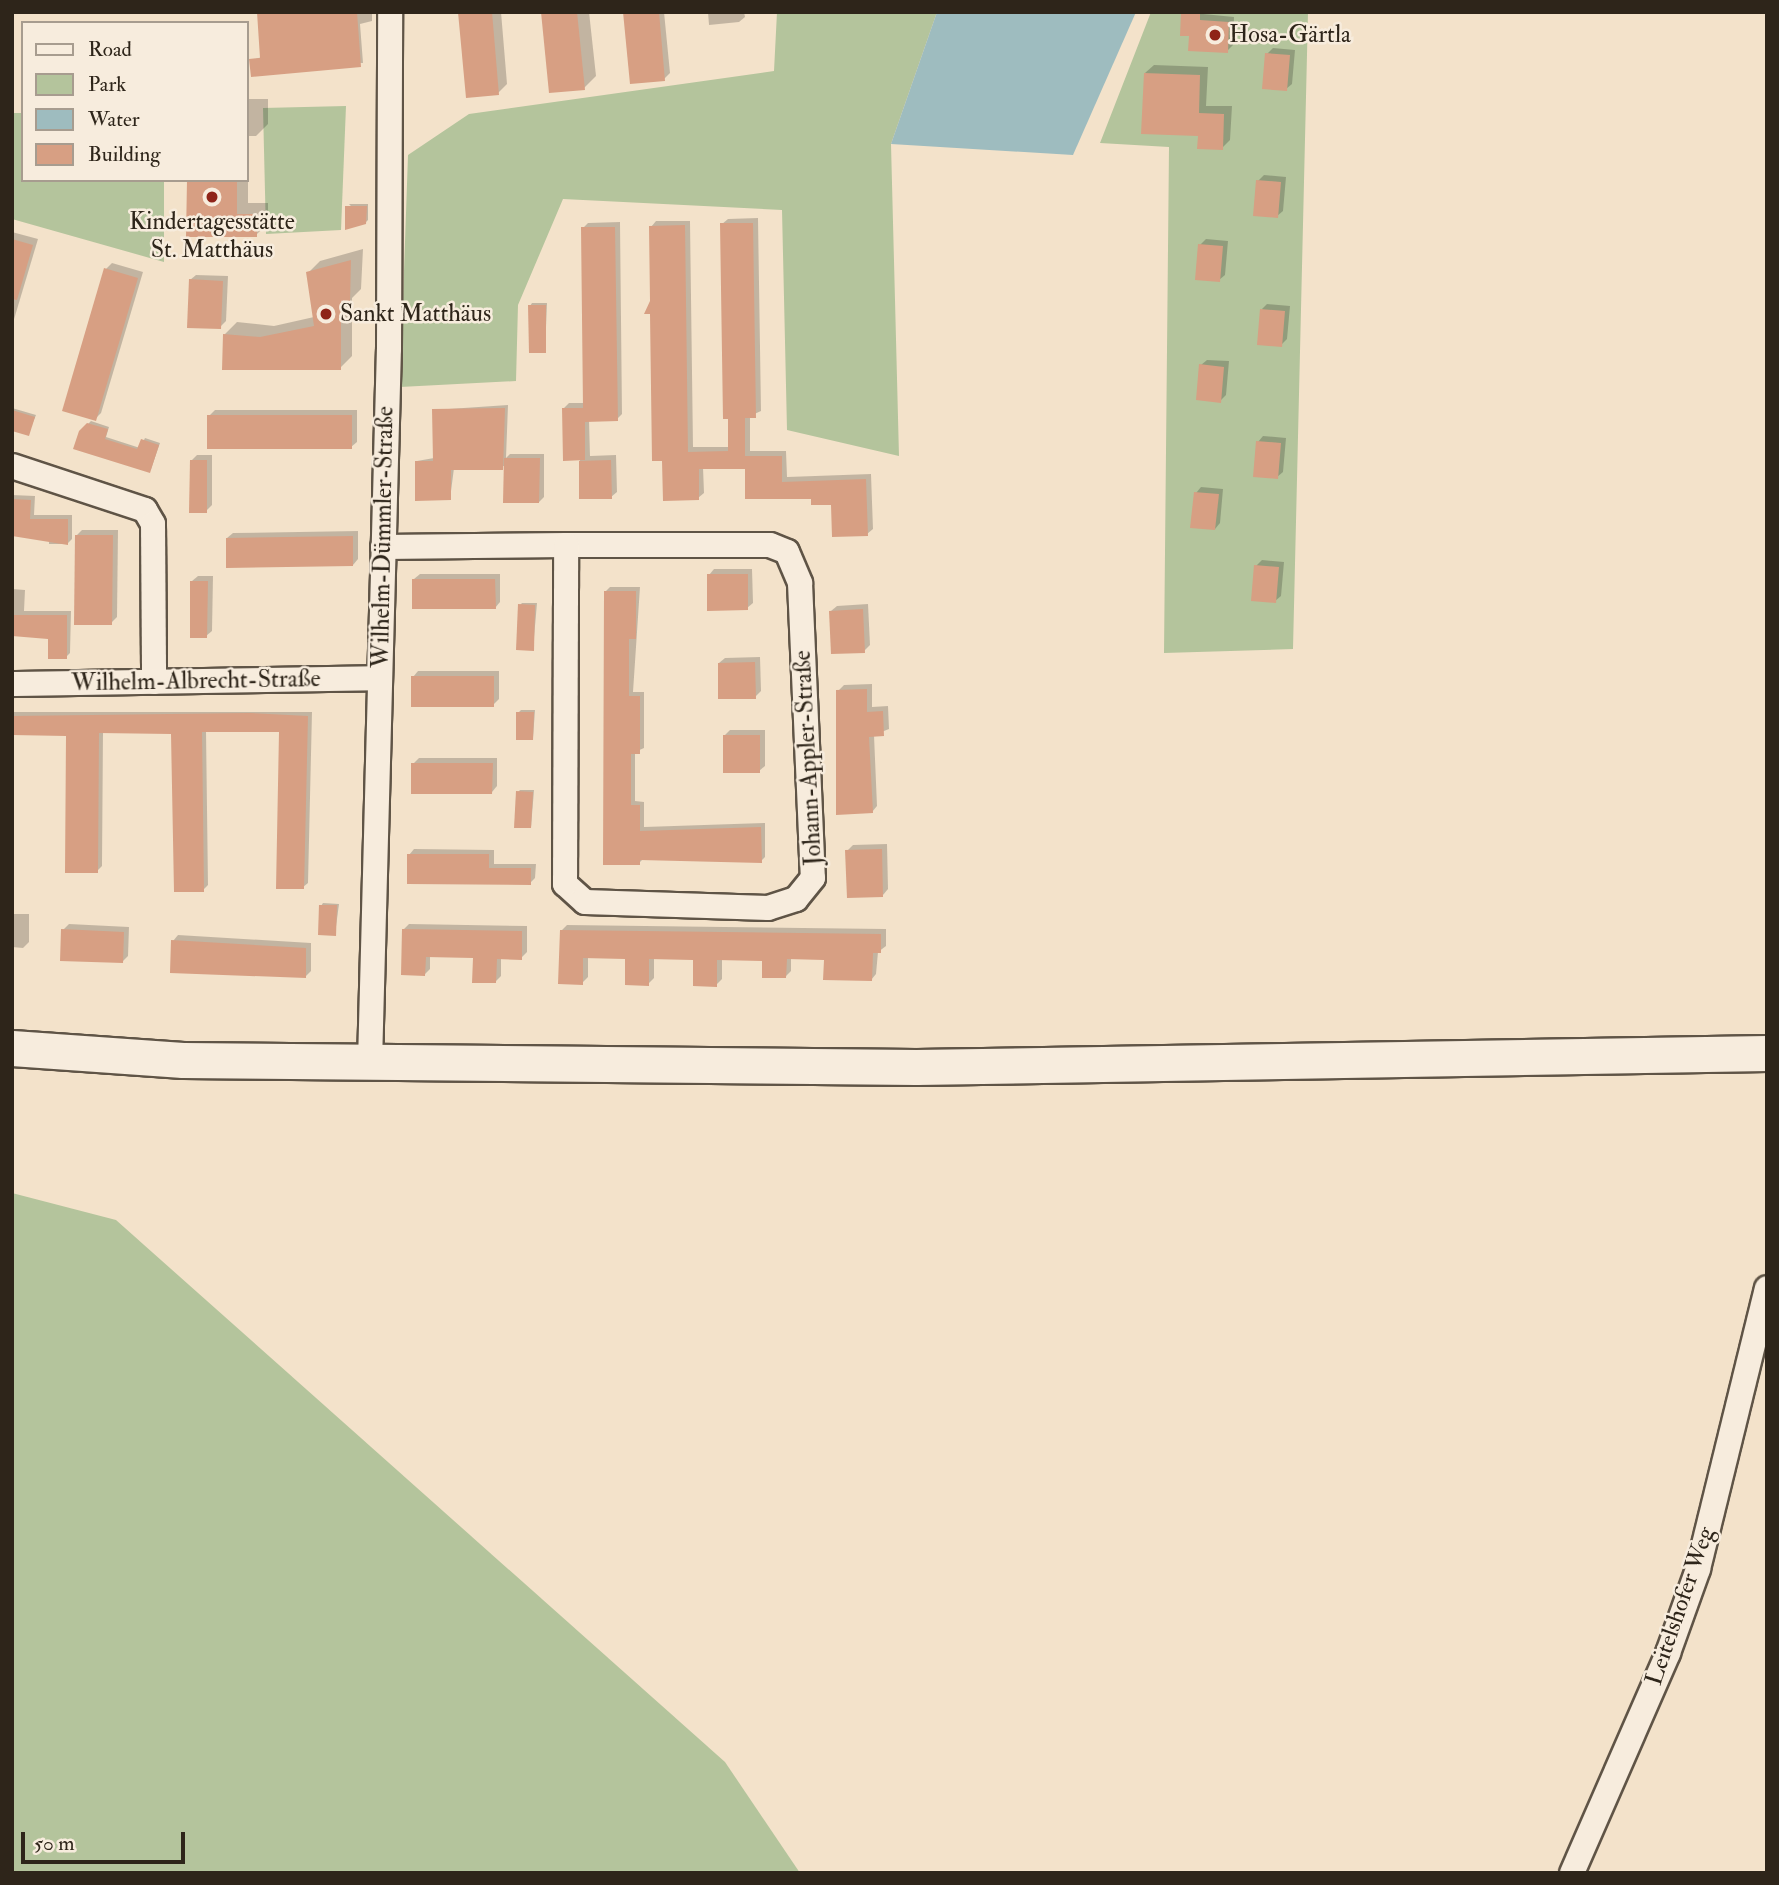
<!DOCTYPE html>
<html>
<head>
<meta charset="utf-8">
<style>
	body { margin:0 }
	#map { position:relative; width:1779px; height:1885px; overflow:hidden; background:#f3e2ca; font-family:"IM FELL Double Pica",serif }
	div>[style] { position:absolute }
	.green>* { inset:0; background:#b4c49c }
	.water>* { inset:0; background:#9ebcbf }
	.shadow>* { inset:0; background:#0003 }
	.building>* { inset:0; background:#d79f83 }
	.roads { filter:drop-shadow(2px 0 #5f5446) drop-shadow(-2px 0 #5f5446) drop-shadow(0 2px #5f5446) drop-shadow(0 -2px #5f5446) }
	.minor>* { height:24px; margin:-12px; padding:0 12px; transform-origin:12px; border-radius:12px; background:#f7ecdd }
	.secondary>* { height:35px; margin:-17.5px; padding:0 17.5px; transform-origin:17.5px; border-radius:17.5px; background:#f7ecdd }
	.dots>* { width:19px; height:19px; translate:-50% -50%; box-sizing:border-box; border:4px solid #f7ecdd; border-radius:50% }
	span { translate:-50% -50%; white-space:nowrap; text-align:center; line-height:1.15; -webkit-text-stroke:5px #f7ecdd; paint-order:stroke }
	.poi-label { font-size:24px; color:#2e251a }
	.left { translate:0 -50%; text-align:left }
	.street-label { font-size:24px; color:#2e251a }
	.frame { position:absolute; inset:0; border:14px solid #2e251a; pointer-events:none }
	.legend { position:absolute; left:21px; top:21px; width:228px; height:161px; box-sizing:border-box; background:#f7ecdd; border:2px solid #a79c8f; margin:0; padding:9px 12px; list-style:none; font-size:21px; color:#2e251a }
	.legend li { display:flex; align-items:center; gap:14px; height:35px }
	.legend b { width:35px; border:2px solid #a79c8f }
	.scale { position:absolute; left:21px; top:1832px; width:164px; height:32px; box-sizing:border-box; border:4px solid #2e251a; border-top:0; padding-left:9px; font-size:21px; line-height:24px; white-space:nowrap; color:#2e251a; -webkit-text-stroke:5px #f7ecdd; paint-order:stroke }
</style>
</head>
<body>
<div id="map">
	<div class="green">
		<div style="clip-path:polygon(777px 12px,937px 12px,891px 144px,899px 456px,787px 430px,782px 210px,563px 199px,518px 305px,516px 381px,400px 387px,408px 155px,469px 114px,774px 71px)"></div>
		<div style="clip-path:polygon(1151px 12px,1308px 12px,1293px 649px,1164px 653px,1169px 147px,1100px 143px)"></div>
		<div style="clip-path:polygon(346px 106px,341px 230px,266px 234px,263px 108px)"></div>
		<div style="clip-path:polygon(12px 113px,23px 113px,23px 180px,164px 180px,164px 262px,12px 219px)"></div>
		<div style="clip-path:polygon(12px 1193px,116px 1220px,725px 1762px,800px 1873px,12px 1873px)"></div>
	</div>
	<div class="water">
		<div style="clip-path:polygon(937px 12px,1136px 12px,1073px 155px,891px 144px)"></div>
	</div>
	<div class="shadow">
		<div style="clip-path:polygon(249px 12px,372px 12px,372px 21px,360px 24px,363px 63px,251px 60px,262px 57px,259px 13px)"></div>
		<div style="clip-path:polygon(460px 12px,501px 12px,507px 84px,498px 93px)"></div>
		<div style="clip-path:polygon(543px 12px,589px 12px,596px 76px,584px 88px)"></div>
		<div style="clip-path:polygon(625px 12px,664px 12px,670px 73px,664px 79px)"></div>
		<div style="clip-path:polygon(708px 12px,744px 12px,745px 17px,739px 22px,709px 25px)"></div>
		<div style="clip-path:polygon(1183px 12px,1234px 17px,1233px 45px,1227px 51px,1191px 34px)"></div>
		<div style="clip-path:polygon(1273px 48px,1295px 50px,1292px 84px,1286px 89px,1267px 54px)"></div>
		<div style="clip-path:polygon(1154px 65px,1208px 67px,1206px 106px,1232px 106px,1230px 140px,1222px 148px,1199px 134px,1145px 73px)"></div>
		<div style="clip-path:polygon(247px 99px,268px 99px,268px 124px,256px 136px,248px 136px,248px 203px,268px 203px,268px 223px,256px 235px,189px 180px,247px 180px)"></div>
		<div style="clip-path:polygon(1264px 175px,1286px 177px,1283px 211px,1277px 216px,1258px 181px)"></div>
		<div style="clip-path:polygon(349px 204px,368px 204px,368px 220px,366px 222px)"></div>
		<div style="clip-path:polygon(758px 218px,761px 411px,750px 416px,750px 451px,786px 451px,787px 477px,871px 474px,873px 529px,867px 534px,832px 503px,813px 497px,747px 498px,747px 464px,703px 467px,704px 493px,698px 498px,664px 459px,651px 227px,656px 221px,690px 221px,693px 447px,729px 447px,722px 224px,728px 219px)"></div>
		<div style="clip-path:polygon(620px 222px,622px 414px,617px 419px,589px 420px,590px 456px,616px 455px,617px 492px,611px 497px,580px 461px,564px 408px,569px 403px,585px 403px,583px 228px,588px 223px)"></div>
		<div style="clip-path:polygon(12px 232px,38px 239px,12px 326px)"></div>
		<div style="clip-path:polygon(1206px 239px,1228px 241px,1225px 275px,1219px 280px,1200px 245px)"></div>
		<div style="clip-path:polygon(363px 249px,361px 289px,352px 298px,352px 356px,340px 368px,224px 335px,237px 322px,274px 326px,314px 317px,308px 273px,320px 261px)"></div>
		<div style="clip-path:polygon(112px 263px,143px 272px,101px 413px,95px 419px,106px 269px)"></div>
		<div style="clip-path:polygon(196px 275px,228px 276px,226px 321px,220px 327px,190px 280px)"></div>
		<div style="clip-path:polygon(532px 303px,547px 303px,545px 351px,530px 306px)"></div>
		<div style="clip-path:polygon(1267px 304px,1290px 306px,1287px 339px,1281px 345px,1262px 309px)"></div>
		<div style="clip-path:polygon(1207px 360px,1229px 361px,1226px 395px,1220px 401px,1201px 365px)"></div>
		<div style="clip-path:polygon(508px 405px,506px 458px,510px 454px,544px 454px,544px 497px,539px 502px,505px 466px,454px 468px,450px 499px,417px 461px,434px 458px,434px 410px)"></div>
		<div style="clip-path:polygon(12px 408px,36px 415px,28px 434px,12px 429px)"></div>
		<div style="clip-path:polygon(215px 410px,357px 410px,357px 442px,351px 447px,209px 416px)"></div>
		<div style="clip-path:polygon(91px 421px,109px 427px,106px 437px,140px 448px,145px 438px,160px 443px,151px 469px,80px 432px)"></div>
		<div style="clip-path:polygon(1263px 436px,1286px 438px,1283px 472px,1277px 477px,1258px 442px)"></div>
		<div style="clip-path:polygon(197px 455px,212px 455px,212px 505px,206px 511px,192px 460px)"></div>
		<div style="clip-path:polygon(1201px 487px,1223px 489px,1220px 523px,1215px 529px,1196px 493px)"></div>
		<div style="clip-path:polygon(12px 495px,35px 496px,34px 515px,72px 515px,72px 539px,67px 544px,49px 544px,49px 537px,12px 534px)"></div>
		<div style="clip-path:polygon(82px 530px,118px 530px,117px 617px,111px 623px,76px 536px)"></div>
		<div style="clip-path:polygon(358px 531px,358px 559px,353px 565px,227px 538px,233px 533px)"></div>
		<div style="clip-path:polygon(1262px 560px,1284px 562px,1281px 596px,1275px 601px,1256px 566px)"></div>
		<div style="clip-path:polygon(714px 569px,752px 569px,753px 603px,747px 608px,709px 575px)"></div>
		<div style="clip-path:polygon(420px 574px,500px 574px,500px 602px,495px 608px,414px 579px)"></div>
		<div style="clip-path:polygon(198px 576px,213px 576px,212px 631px,206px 636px,192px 581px)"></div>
		<div style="clip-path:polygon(610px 587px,640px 587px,633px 692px,644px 692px,644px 748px,635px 752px,635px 801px,644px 802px,644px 827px,765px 823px,765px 857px,761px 861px,644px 858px,639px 863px,605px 863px,606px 591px)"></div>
		<div style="clip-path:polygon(12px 589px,25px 590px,24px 611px,71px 611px,70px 653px,66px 657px,50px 637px,12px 634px)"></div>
		<div style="clip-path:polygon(522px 603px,537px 603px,533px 649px,520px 605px)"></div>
		<div style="clip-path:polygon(868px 604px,870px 645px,864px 651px,831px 611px,837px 606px)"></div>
		<div style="clip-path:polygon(760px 657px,761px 691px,755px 697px,719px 663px,725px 658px)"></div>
		<div style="clip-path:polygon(418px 671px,499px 671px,499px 699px,493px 705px,413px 677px)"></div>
		<div style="clip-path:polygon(872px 684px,872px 707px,888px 706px,889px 729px,874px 735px,877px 806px,872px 812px,838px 691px,844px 685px)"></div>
		<div style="clip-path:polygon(521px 710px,535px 710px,533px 738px,518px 713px)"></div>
		<div style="clip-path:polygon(12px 712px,312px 712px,308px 883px,303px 887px,281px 730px,206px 730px,208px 885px,203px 890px,173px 732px,103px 732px,102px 866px,97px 871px,68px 734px,12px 733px)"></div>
		<div style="clip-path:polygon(730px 730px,765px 730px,765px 766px,759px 771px,724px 736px)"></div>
		<div style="clip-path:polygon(419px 758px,497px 758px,497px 786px,492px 792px,413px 764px)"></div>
		<div style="clip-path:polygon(520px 790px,534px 790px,531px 827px,518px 792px)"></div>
		<div style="clip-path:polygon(887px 844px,888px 889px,883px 895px,847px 851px,853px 845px)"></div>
		<div style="clip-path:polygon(414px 849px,494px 850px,494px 864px,536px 864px,535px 878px,530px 883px,409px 855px)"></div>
		<div style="clip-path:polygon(323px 903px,339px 904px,335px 934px,321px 906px)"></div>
		<div style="clip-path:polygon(12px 914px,29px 914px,29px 942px,23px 948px,12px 947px)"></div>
		<div style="clip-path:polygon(69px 924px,129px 927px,128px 956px,122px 962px,63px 930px)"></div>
		<div style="clip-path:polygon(409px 924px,527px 926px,527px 952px,521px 958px,501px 958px,501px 976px,495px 982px,474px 956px,430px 955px,430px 969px,425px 974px,404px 929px)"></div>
		<div style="clip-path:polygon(567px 925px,886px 929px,886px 946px,878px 952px,876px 974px,871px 980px,826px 958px,791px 957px,791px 971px,786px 976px,764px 959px,722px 958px,722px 979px,716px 985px,695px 958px,654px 957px,654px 978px,648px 984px,627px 957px,588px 957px,588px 977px,582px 983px,561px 931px)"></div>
		<div style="clip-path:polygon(178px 935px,311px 943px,311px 971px,305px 977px,173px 941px)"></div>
	</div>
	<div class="building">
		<div style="clip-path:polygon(257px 12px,357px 12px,361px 67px,251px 77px,249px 59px,260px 58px)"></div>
		<div style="clip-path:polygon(458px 12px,492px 12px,499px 95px,466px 98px)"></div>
		<div style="clip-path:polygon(541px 12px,577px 12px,585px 90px,549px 93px)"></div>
		<div style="clip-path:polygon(623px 12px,659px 12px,665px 81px,630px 84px)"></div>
		<div style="clip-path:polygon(1181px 12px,1200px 12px,1200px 20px,1229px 22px,1228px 53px,1188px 51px,1189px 36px,1180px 36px)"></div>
		<div style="clip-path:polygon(1265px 53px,1290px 55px,1287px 91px,1262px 89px)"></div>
		<div style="clip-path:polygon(1144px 73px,1200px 75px,1199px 113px,1224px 114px,1223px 150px,1197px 149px,1198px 136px,1141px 134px)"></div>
		<div style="clip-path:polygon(187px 180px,237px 180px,237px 214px,257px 214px,257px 237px,186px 237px)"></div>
		<div style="clip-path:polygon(1256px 180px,1281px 182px,1278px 218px,1253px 216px)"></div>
		<div style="clip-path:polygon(345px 206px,367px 206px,366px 224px,345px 230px)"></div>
		<div style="clip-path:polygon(720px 223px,753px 223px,756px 418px,745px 418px,745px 456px,782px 456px,782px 482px,866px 479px,868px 536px,832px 537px,831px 505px,811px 505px,811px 499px,745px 499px,745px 465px,745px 469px,699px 469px,699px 500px,663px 501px,662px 461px,652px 461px,650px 314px,644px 314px,650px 301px,649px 226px,685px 225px,688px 452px,728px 451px,728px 419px,723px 419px)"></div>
		<div style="clip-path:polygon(581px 227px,615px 227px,618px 421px,585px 422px,585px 460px,563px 461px,562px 408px,583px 408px)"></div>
		<div style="clip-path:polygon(12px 239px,33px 245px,17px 300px,12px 299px)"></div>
		<div style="clip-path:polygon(1198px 244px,1223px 246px,1220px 282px,1195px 280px)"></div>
		<div style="clip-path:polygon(351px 260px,350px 303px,341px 303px,341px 370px,222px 370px,223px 334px,260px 337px,314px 326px,306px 272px)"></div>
		<div style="clip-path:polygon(104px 268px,138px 278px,96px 421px,62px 411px)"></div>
		<div style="clip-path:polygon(189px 279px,223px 281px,221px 329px,187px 328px)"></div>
		<div style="clip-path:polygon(528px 305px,546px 305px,546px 353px,529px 353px)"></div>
		<div style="clip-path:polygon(1260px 309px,1285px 311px,1282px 347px,1257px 345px)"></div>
		<div style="clip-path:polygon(1199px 364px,1224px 367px,1221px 403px,1196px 400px)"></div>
		<div style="clip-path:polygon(505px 408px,503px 470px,451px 470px,451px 500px,415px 501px,415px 461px,433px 461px,432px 409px)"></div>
		<div style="clip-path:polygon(12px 410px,35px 417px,29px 436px,12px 431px)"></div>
		<div style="clip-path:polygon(207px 415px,352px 415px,352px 449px,207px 449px)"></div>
		<div style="clip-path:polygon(87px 423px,108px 429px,105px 439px,137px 449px,141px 439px,159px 445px,150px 473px,73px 449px,79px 431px)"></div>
		<div style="clip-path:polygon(1256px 441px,1281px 443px,1278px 479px,1253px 477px)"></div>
		<div style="clip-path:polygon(504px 458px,540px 458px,539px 503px,503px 503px)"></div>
		<div style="clip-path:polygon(190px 460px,207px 460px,207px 513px,189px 513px)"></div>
		<div style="clip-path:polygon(611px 460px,612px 499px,579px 499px,579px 461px)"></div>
		<div style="clip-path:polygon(1194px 492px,1219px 494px,1215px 530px,1190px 528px)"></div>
		<div style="clip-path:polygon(12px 499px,31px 500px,30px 519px,68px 519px,68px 545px,12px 536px)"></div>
		<div style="clip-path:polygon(75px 535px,113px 535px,112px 625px,74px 625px)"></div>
		<div style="clip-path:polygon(353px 536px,353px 566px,226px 568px,226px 538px)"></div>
		<div style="clip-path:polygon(1254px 565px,1279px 567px,1276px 603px,1251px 601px)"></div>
		<div style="clip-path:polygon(707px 574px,748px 574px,748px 610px,707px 611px)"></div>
		<div style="clip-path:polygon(412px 579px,495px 579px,496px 609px,412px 609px)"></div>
		<div style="clip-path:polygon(190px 581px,208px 581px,207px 638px,190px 638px)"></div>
		<div style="clip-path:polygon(604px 591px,636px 591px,636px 639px,629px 639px,629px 696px,640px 696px,640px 754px,631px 754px,631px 805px,640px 805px,640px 831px,761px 827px,762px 863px,640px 860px,640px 865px,603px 865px)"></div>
		<div style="clip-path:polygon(518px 604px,535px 605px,534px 651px,516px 650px)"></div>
		<div style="clip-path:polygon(863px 609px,865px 653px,831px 654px,829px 611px)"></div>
		<div style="clip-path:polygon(12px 615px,67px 615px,67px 659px,48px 659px,48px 639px,12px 636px)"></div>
		<div style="clip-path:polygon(755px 662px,756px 699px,718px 699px,718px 663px)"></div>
		<div style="clip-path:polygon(411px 676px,494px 676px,494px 707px,411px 707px)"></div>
		<div style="clip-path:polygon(867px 689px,867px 712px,883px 711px,884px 736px,869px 737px,873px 813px,836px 815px,836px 690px)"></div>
		<div style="clip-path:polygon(516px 712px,534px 712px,533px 740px,516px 740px)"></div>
		<div style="clip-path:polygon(250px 713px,308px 716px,304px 889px,276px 889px,279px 732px,202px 732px,204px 892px,174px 892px,171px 734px,99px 733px,98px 873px,65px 873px,66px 736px,12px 735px,12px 716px)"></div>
		<div style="clip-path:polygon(723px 735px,760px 735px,760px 773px,723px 773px)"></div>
		<div style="clip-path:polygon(411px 763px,493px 763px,492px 794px,411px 794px)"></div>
		<div style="clip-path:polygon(516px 791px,533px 792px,531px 828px,514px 828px)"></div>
		<div style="clip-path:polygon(882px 849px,883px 897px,847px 898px,845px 850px)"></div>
		<div style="clip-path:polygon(407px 854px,489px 854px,489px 868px,531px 868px,531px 885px,407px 884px)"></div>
		<div style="clip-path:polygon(319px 905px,337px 905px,336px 936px,318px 935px)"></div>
		<div style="clip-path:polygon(61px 929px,124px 932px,123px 963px,60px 961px)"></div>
		<div style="clip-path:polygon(402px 929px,522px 931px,522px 960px,497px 959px,496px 983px,472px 983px,473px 958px,426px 957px,425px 976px,401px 975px)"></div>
		<div style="clip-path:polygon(560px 930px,881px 934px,881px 953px,873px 953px,872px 981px,823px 980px,824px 960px,787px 959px,786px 978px,762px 978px,762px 961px,717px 960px,717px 987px,693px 986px,693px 960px,649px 959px,649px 986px,625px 985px,625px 959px,583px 958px,583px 985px,558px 984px)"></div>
		<div style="clip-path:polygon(171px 940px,306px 948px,306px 978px,170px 973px)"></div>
	</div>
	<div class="roads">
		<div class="minor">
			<div style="left:12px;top:466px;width:140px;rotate:18.3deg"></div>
			<div style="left:145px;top:510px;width:16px;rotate:60deg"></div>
			<div style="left:153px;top:524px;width:158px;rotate:89.6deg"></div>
			<div style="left:383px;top:547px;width:183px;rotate:-0.6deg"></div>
			<div style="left:566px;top:545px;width:204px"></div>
			<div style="left:770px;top:545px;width:18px;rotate:22deg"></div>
			<div style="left:787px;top:552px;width:34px;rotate:67deg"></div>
			<div style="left:800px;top:583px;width:295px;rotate:87.5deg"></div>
			<div style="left:813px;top:878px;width:27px;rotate:129deg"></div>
			<div style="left:796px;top:899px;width:29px;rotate:162deg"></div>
			<div style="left:768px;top:908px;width:183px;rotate:-178.1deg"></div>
			<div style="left:585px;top:902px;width:27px;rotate:-138deg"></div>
			<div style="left:565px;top:884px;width:339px;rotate:-89.8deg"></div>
			<div style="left:12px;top:684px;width:367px;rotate:-0.9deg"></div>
			<div style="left:370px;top:1063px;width:714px;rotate:-88.48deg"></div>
			<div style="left:389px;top:349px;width:337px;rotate:-89.8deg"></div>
			<div style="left:1572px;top:1873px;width:240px;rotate:-66.4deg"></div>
			<div style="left:1668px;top:1653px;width:89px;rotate:-70.3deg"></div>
			<div style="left:1698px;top:1569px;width:289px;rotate:-76.2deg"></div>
		</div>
		<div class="secondary">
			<div style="left:12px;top:1048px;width:171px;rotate:4deg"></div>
			<div style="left:183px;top:1060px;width:733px;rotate:0.55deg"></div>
			<div style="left:916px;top:1067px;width:851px;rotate:-0.94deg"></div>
		</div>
	</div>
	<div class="dots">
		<div style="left:1215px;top:35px;background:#8f2418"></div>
		<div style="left:212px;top:197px;background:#8f2418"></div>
		<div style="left:326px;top:314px;background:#8f2418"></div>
	</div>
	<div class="poi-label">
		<span class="left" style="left:1229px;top:35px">Hosa-Gärtla</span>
		<span style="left:212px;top:236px">Kindertagesstätte<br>St. Matthäus</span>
		<span class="left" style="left:340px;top:314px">Sankt Matthäus</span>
	</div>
	<div class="street-label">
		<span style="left:383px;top:537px;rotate:-89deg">Wilhelm-Dümmler-Straße</span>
		<span style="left:196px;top:681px;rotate:-1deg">Wilhelm-Albrecht-Straße</span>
		<span style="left:808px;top:758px;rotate:-93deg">Johann-Appler-Straße</span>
		<span style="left:1680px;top:1606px;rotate:-71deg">Leitelshofer Weg</span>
	</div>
	<div class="frame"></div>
	<ul class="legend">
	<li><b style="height:9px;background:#f7ecdd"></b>Road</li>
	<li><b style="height:19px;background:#b4c49c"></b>Park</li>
	<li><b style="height:19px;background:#9ebcbf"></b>Water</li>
	<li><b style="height:19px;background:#d79f83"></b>Building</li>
	</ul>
	<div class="scale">50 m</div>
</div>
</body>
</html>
